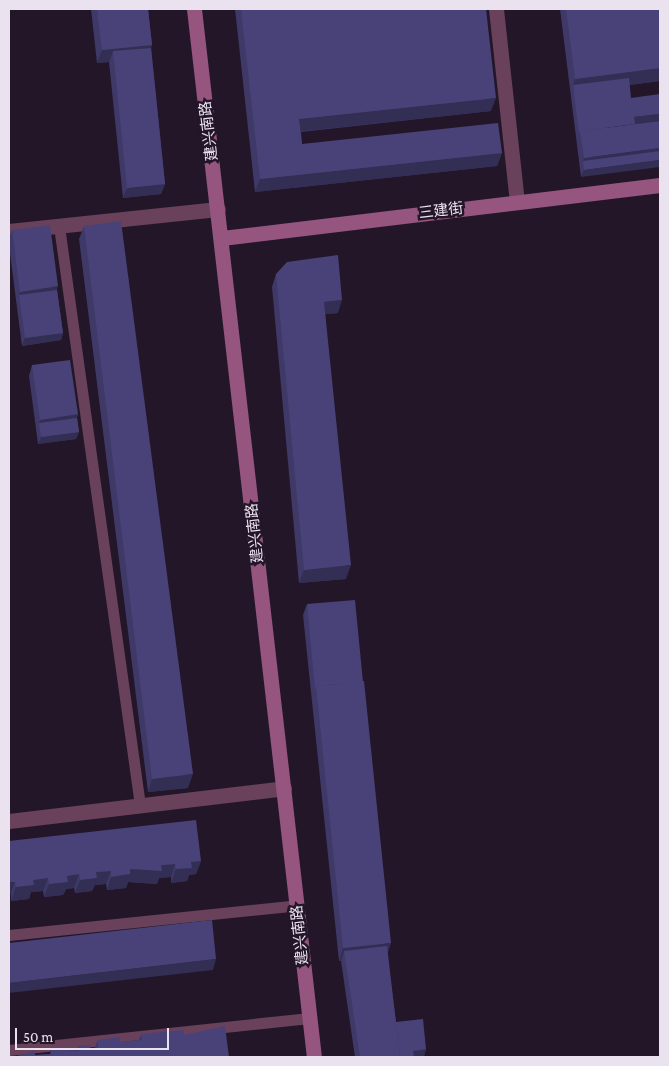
<!DOCTYPE html>
<html>
<head>
<meta charset="utf-8">
<style>
	body { margin:0 }
	#map { position:relative; width:669px; height:1066px; overflow:hidden; background:#231629; font-family:"Crimson Pro","Noto Sans SC",serif }
	div>[style] { position:absolute }
	.lane>* { height:11px; margin:-5.5px; padding:0 5.5px; transform-origin:5.5px; border-radius:5.5px; background:#69415b }
	.street>* { height:15px; margin:-7.5px; padding:0 7.5px; transform-origin:7.5px; border-radius:7.5px; background:#69415b }
	.secondary>* { height:15px; margin:-7.5px; padding:0 7.5px; transform-origin:7.5px; border-radius:7.5px; background:#95557f }
	.wall>* { inset:0; background:#3e3967 }
	.shaded-wall>* { inset:0; background:#322e54 }
	.building>* { inset:0; background:#484278 }
	span { translate:-50% -50%; white-space:nowrap; text-align:center; line-height:1.15; -webkit-text-stroke:5px #231629; paint-order:stroke }
	.street-label { font-size:15px; color:#ebe2f0 }
	.frame { position:absolute; inset:0; border:10px solid #ebe2f0; pointer-events:none }
	.scale { position:absolute; left:15px; top:1028px; width:154px; height:22px; box-sizing:border-box; border:2px solid #ebe2f0; border-top:0; padding-left:6px; font-size:15px; line-height:18px; white-space:nowrap; color:#ebe2f0; -webkit-text-stroke:4px #231629; paint-order:stroke }
</style>
</head>
<body>
<div id="map">
	<div class="lane">
		<div style="left:59px;top:226px;width:585px;rotate:82.04deg"></div>
		<div style="left:9px;top:935px;width:290px;rotate:-5.9deg"></div>
		<div style="left:9px;top:1050px;width:302px;rotate:-6.1deg"></div>
	</div>
	<div class="street">
		<div style="left:496px;top:9px;width:194px;rotate:83.8deg"></div>
		<div style="left:9px;top:231px;width:210px;rotate:-6deg"></div>
		<div style="left:9px;top:821px;width:277px;rotate:-6.8deg"></div>
	</div>
	<div class="secondary">
		<div style="left:194px;top:9px;width:1055px;rotate:83.47deg"></div>
		<div style="left:222px;top:238px;width:441px;rotate:-6.9deg"></div>
	</div>
	<div class="wall">
		<div style="clip-path:polygon(91px 9px,148px 9px,152px 45px,151px 48px,165px 184px,161px 194px,123px 198px,109px 62px,97px 63px)"></div>
		<div style="clip-path:polygon(235px 9px,486px 9px,491px 111px,301px 132px,302px 144px,502px 153px,497px 166px,255px 192px)"></div>
		<div style="clip-path:polygon(560px 9px,660px 9px,660px 81px,630px 85px,581px 177px)"></div>
		<div style="clip-path:polygon(84px 226px,188px 788px,148px 792px,79px 239px)"></div>
		<div style="clip-path:polygon(12px 230px,57px 290px,63px 333px,61px 340px,22px 346px,9px 246px,9px 238px)"></div>
		<div style="clip-path:polygon(276px 274px,338px 313px,325px 314px,346px 579px,299px 583px,272px 287px)"></div>
		<div style="clip-path:polygon(32px 365px,78px 414px,77px 418px,79px 432px,76px 439px,38px 444px,29px 376px)"></div>
		<div style="clip-path:polygon(307px 604px,387px 954px,396px 1022px,426px 1049px,424px 1056px,417px 1057px,355px 1057px,341px 961px,339px 961px,303px 615px)"></div>
		<div style="clip-path:polygon(9px 841px,201px 861px,196px 874px,189px 875px,187px 881px,171px 883px,171px 877px,159px 878px,157px 884px,128px 882px,126px 888px,107px 890px,106px 884px,95px 885px,92px 891px,75px 893px,74px 888px,66px 889px,63px 895px,44px 897px,43px 891px,31px 892px,29px 899px,11px 901px)"></div>
		<div style="clip-path:polygon(141px 1034px,184px 1035px,229px 1057px,35px 1055px,50px 1054px,51px 1049px,77px 1050px,79px 1046px,90px 1049px,94px 1049px,98px 1040px,120px 1042px,139px 1040px)"></div>
	</div>
	<div class="shaded-wall">
		<div style="clip-path:polygon(152px 45px,147px 58px,113px 51px,109px 62px,97px 63px,102px 50px)"></div>
		<div style="clip-path:polygon(660px 68px,660px 81px,574px 92px,573px 85px,575px 79px)"></div>
		<div style="clip-path:polygon(496px 98px,491px 111px,294px 132px,299px 119px)"></div>
		<div style="clip-path:polygon(660px 114px,660px 121px,631px 125px,634px 117px)"></div>
		<div style="clip-path:polygon(660px 148px,660px 158px,583px 161px,584px 158px)"></div>
		<div style="clip-path:polygon(502px 153px,497px 166px,255px 192px,260px 179px)"></div>
		<div style="clip-path:polygon(660px 160px,660px 167px,581px 177px,584px 170px)"></div>
		<div style="clip-path:polygon(165px 184px,161px 194px,123px 198px,127px 188px)"></div>
		<div style="clip-path:polygon(58px 286px,55px 297px,19px 295px,20px 292px)"></div>
		<div style="clip-path:polygon(342px 300px,338px 313px,319px 315px,324px 302px)"></div>
		<div style="clip-path:polygon(63px 333px,61px 340px,22px 346px,25px 338px)"></div>
		<div style="clip-path:polygon(78px 414px,74px 425px,39px 423px,40px 420px)"></div>
		<div style="clip-path:polygon(79px 432px,76px 439px,38px 444px,41px 437px)"></div>
		<div style="clip-path:polygon(351px 565px,346px 579px,299px 583px,304px 570px)"></div>
		<div style="clip-path:polygon(193px 774px,188px 788px,148px 792px,152px 779px)"></div>
		<div style="clip-path:polygon(201px 861px,196px 874px,189px 875px,187px 881px,171px 883px,176px 869px,191px 862px)"></div>
		<div style="clip-path:polygon(175px 864px,171px 877px,159px 878px,157px 884px,128px 882px,126px 888px,107px 890px,111px 877px,130px 869px)"></div>
		<div style="clip-path:polygon(111px 871px,106px 884px,95px 885px,92px 891px,75px 893px,80px 880px,96px 872px)"></div>
		<div style="clip-path:polygon(79px 874px,74px 888px,66px 889px,63px 895px,44px 897px,49px 884px,67px 876px)"></div>
		<div style="clip-path:polygon(48px 878px,43px 891px,31px 892px,29px 899px,11px 901px,16px 887px,33px 880px)"></div>
		<div style="clip-path:polygon(9px 882px,15px 882px,10px 895px,9px 895px)"></div>
		<div style="clip-path:polygon(391px 943px,387px 956px,344px 951px,341px 961px,339px 961px,343px 948px)"></div>
		<div style="clip-path:polygon(216px 959px,213px 970px,9px 993px,9px 983px)"></div>
		<div style="clip-path:polygon(426px 1049px,424px 1056px,411px 1057px,413px 1051px)"></div>
	</div>
	<div class="building">
		<div style="clip-path:polygon(97px 9px,148px 9px,152px 45px,102px 50px)"></div>
		<div style="clip-path:polygon(241px 9px,486px 9px,496px 98px,299px 119px,302px 144px,498px 123px,502px 153px,260px 179px)"></div>
		<div style="clip-path:polygon(566px 9px,660px 9px,660px 68px,575px 79px)"></div>
		<div style="clip-path:polygon(151px 48px,165px 184px,127px 188px,113px 51px)"></div>
		<div style="clip-path:polygon(629px 78px,631px 98px,660px 94px,660px 114px,634px 117px,635px 124px,580px 131px,579px 134px,573px 85px)"></div>
		<div style="clip-path:polygon(660px 121px,660px 148px,584px 158px,580px 131px)"></div>
		<div style="clip-path:polygon(660px 151px,660px 160px,584px 170px,583px 161px)"></div>
		<div style="clip-path:polygon(121px 221px,193px 774px,152px 779px,84px 226px)"></div>
		<div style="clip-path:polygon(50px 225px,58px 286px,20px 292px,12px 230px)"></div>
		<div style="clip-path:polygon(338px 255px,342px 300px,324px 302px,351px 565px,304px 570px,276px 274px,287px 262px)"></div>
		<div style="clip-path:polygon(57px 290px,63px 333px,25px 338px,19px 295px)"></div>
		<div style="clip-path:polygon(70px 360px,78px 414px,40px 420px,32px 365px)"></div>
		<div style="clip-path:polygon(77px 418px,79px 432px,41px 437px,39px 423px)"></div>
		<div style="clip-path:polygon(355px 600px,363px 682px,316px 686px,315px 689px,307px 604px)"></div>
		<div style="clip-path:polygon(364px 681px,391px 943px,343px 948px,316px 686px)"></div>
		<div style="clip-path:polygon(196px 820px,201px 861px,191px 862px,192px 868px,176px 869px,175px 864px,161px 865px,162px 871px,130px 869px,130px 874px,111px 877px,111px 871px,96px 872px,97px 878px,80px 880px,79px 874px,67px 876px,68px 882px,49px 884px,48px 878px,33px 880px,34px 885px,16px 887px,15px 882px,9px 882px,9px 841px)"></div>
		<div style="clip-path:polygon(212px 920px,216px 959px,9px 983px,9px 943px)"></div>
		<div style="clip-path:polygon(387px 946px,400px 1057px,360px 1057px,344px 951px)"></div>
		<div style="clip-path:polygon(423px 1019px,426px 1049px,413px 1051px,414px 1057px,400px 1057px,396px 1022px)"></div>
		<div style="clip-path:polygon(225px 1026px,229px 1057px,13px 1057px,35px 1051px,35px 1055px,51px 1054px,51px 1049px,79px 1051px,79px 1046px,90px 1045px,90px 1049px,98px 1048px,98px 1040px,119px 1037px,120px 1042px,142px 1040px,141px 1034px,183px 1030px,184px 1035px)"></div>
	</div>
	<div class="street-label">
		<span style="left:209px;top:131px;rotate:-97deg">建兴南路</span>
		<span style="left:441px;top:211px;rotate:-7deg">三建街</span>
		<span style="left:255px;top:533px;rotate:-96deg">建兴南路</span>
		<span style="left:300px;top:935px;rotate:-96deg">建兴南路</span>
	</div>
	<div class="frame"></div>
	<div class="scale">50 m</div>
</div>
</body>
</html>
